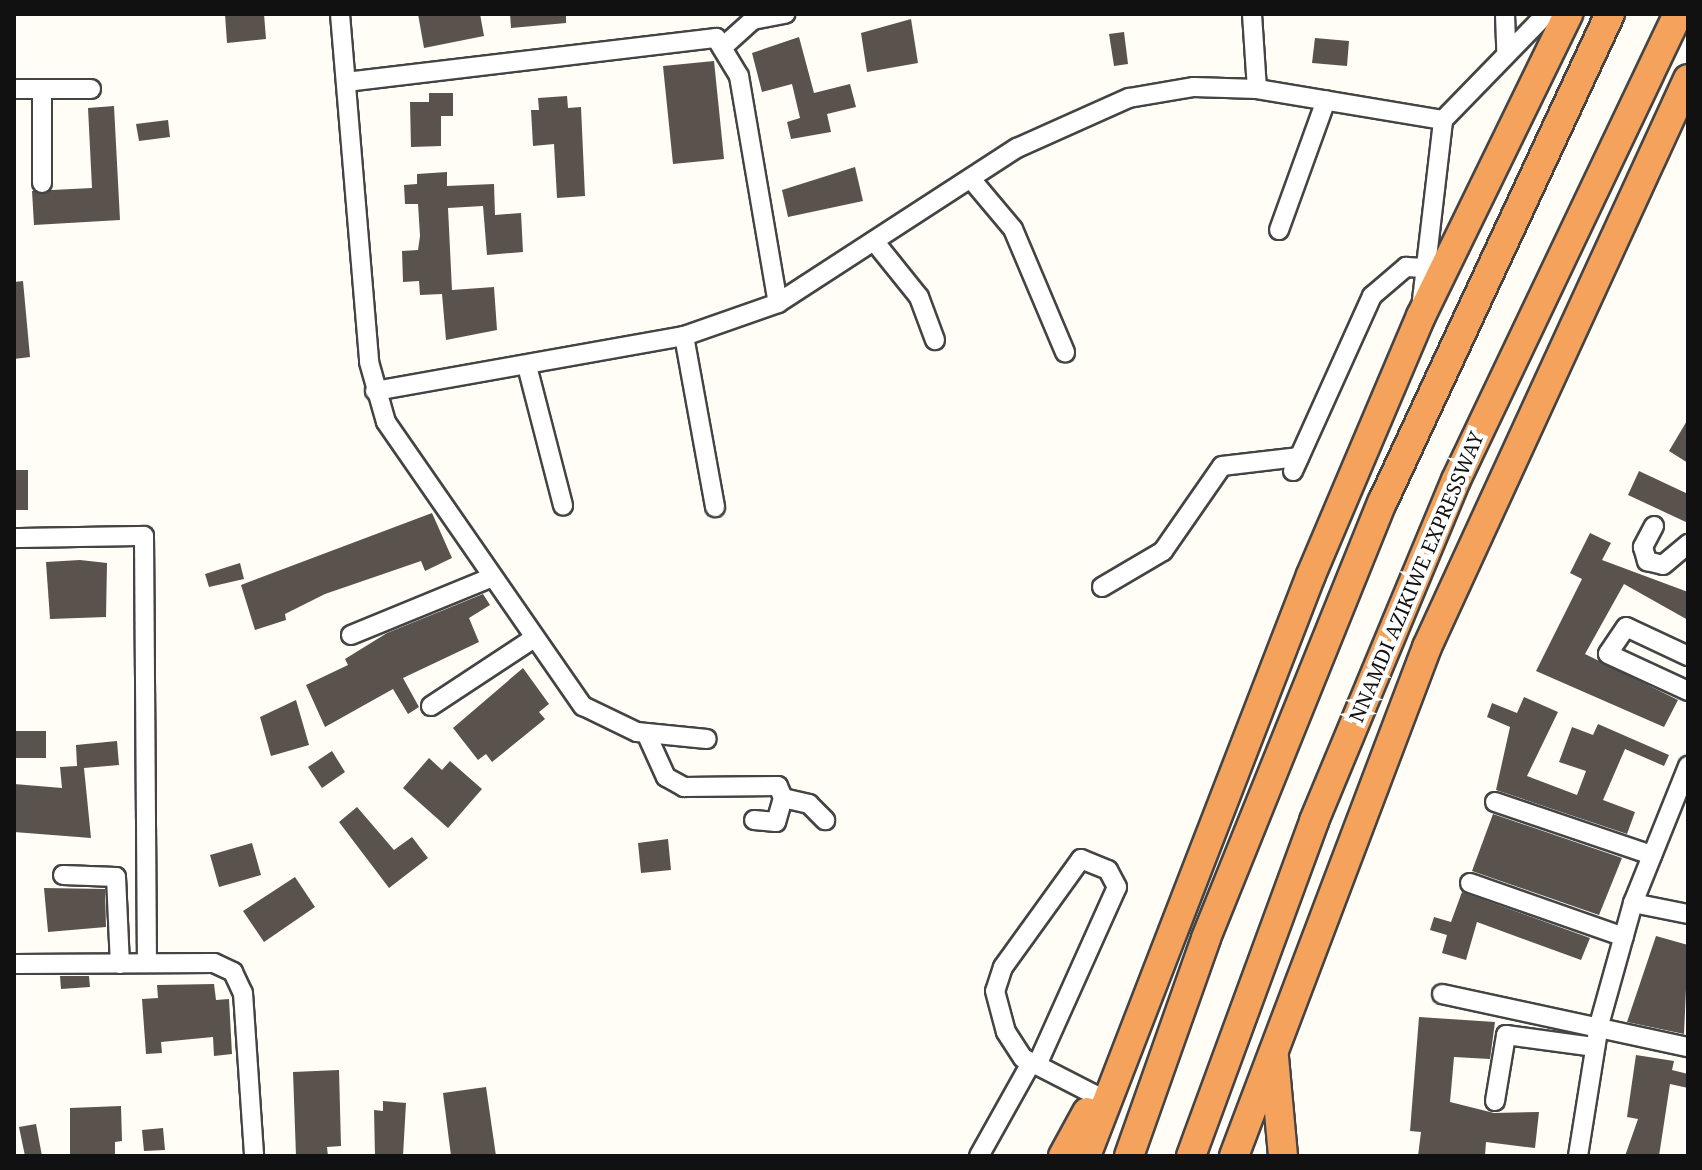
<!DOCTYPE html>
<html>
<head>
<meta charset="utf-8">
<style>
	body { margin:0 }
	#map { position:relative; width:1702px; height:1170px; overflow:hidden; background:#fffdf5; font-family:"Noto Serif",serif }
	div>[style] { position:absolute }
	.building>* { inset:0; background:#5a524d }
	.roads { filter:drop-shadow(2px 0 #444) drop-shadow(-2px 0 #444) drop-shadow(0 2px #444) drop-shadow(0 -2px #444) }
	.minor>* { height:18px; margin:-9px; padding:0 9px; transform-origin:9px; border-radius:9px; background:#fff }
	.highway>* { height:28px; margin:-14px; padding:0 14px; transform-origin:14px; border-radius:14px; background:#f5a25d }
	span { translate:-50% -50%; white-space:nowrap; text-align:center; line-height:1.15; -webkit-text-stroke:8px #fff; paint-order:stroke }
	.street-label { font-size:20px; color:#111 }
	.frame { position:absolute; inset:0; border:16px solid #111; pointer-events:none }
</style>
</head>
<body>
<div id="map">
	<div class="building">
		<div style="clip-path:polygon(225px 14px,264px 14px,266px 39px,227px 43px)"></div>
		<div style="clip-path:polygon(418px 14px,480px 14px,484px 36px,424px 48px)"></div>
		<div style="clip-path:polygon(510px 14px,566px 14px,566px 23px,511px 28px)"></div>
		<div style="clip-path:polygon(911px 19px,918px 63px,867px 72px,861px 33px)"></div>
		<div style="clip-path:polygon(1124px 32px,1128px 64px,1114px 66px,1109px 34px)"></div>
		<div style="clip-path:polygon(799px 37px,814px 93px,850px 84px,856px 107px,827px 114px,831px 132px,791px 139px,787px 122px,800px 118px,792px 84px,762px 92px,752px 53px)"></div>
		<div style="clip-path:polygon(1315px 38px,1349px 41px,1347px 66px,1312px 63px)"></div>
		<div style="clip-path:polygon(714px 61px,724px 159px,673px 164px,663px 66px)"></div>
		<div style="clip-path:polygon(429px 93px,453px 93px,453px 116px,441px 116px,441px 146px,411px 147px,410px 102px,429px 102px)"></div>
		<div style="clip-path:polygon(567px 96px,568px 108px,581px 107px,585px 196px,557px 198px,554px 144px,533px 146px,531px 110px,539px 110px,538px 98px)"></div>
		<div style="clip-path:polygon(114px 106px,120px 220px,34px 225px,32px 191px,92px 188px,88px 108px)"></div>
		<div style="clip-path:polygon(168px 120px,170px 137px,139px 141px,136px 124px)"></div>
		<div style="clip-path:polygon(855px 167px,863px 201px,788px 217px,782px 190px)"></div>
		<div style="clip-path:polygon(447px 172px,447px 186px,494px 184px,495px 215px,521px 213px,523px 252px,487px 255px,483px 206px,448px 208px,452px 290px,494px 287px,497px 330px,446px 340px,442px 294px,420px 295px,419px 281px,403px 282px,402px 251px,418px 250px,420px 236px,418px 204px,405px 204px,404px 185px,417px 184px,417px 174px)"></div>
		<div style="clip-path:polygon(23px 281px,30px 357px,14px 359px,14px 282px)"></div>
		<div style="clip-path:polygon(1688px 419px,1688px 463px,1669px 451px)"></div>
		<div style="clip-path:polygon(14px 470px,28px 470px,28px 510px,14px 510px)"></div>
		<div style="clip-path:polygon(1639px 471px,1688px 494px,1688px 523px,1628px 495px)"></div>
		<div style="clip-path:polygon(432px 513px,452px 558px,425px 571px,421px 561px,325px 594px,285px 614px,286px 620px,255px 630px,241px 585px)"></div>
		<div style="clip-path:polygon(1590px 533px,1611px 543px,1602px 560px,1688px 592px,1688px 620px,1624px 584px,1585px 654px,1678px 700px,1664px 727px,1536px 671px,1582px 579px,1570px 573px)"></div>
		<div style="clip-path:polygon(80px 560px,107px 563px,106px 617px,50px 619px,46px 562px)"></div>
		<div style="clip-path:polygon(240px 563px,244px 579px,209px 587px,205px 574px)"></div>
		<div style="clip-path:polygon(483px 594px,490px 605px,469px 618px,479px 642px,403px 678px,419px 707px,408px 714px,393px 689px,325px 727px,306px 685px,348px 665px,345px 659px,387px 633px)"></div>
		<div style="clip-path:polygon(523px 668px,549px 704px,539px 712px,545px 719px,492px 762px,486px 754px,478px 760px,453px 728px)"></div>
		<div style="clip-path:polygon(1524px 697px,1558px 712px,1527px 776px,1577px 795px,1586px 771px,1559px 762px,1572px 727px,1593px 735px,1598px 724px,1669px 755px,1664px 766px,1625px 749px,1603px 800px,1635px 812px,1627px 834px,1496px 790px,1510px 727px,1487px 717px,1492px 703px,1517px 713px)"></div>
		<div style="clip-path:polygon(296px 700px,309px 745px,271px 756px,260px 717px)"></div>
		<div style="clip-path:polygon(14px 731px,46px 731px,46px 758px,14px 758px)"></div>
		<div style="clip-path:polygon(117px 741px,119px 765px,84px 768px,91px 838px,14px 832px,14px 784px,62px 788px,60px 767px,77px 766px,76px 745px)"></div>
		<div style="clip-path:polygon(332px 751px,345px 772px,322px 788px,308px 767px)"></div>
		<div style="clip-path:polygon(429px 758px,442px 770px,450px 761px,482px 789px,448px 828px,403px 788px)"></div>
		<div style="clip-path:polygon(357px 807px,394px 850px,412px 837px,428px 858px,389px 888px,339px 822px)"></div>
		<div style="clip-path:polygon(1493px 814px,1622px 858px,1599px 915px,1472px 871px)"></div>
		<div style="clip-path:polygon(668px 839px,671px 870px,641px 873px,638px 843px)"></div>
		<div style="clip-path:polygon(252px 843px,261px 875px,219px 887px,210px 855px)"></div>
		<div style="clip-path:polygon(295px 877px,315px 907px,264px 942px,243px 911px)"></div>
		<div style="clip-path:polygon(44px 888px,105px 889px,106px 927px,48px 932px)"></div>
		<div style="clip-path:polygon(1462px 892px,1590px 938px,1581px 960px,1477px 922px,1466px 960px,1442px 953px,1447px 935px,1430px 930px,1434px 917px,1451px 922px)"></div>
		<div style="clip-path:polygon(1656px 936px,1688px 945px,1684px 1034px,1627px 1022px)"></div>
		<div style="clip-path:polygon(60px 976px,89px 976px,90px 987px,61px 989px)"></div>
		<div style="clip-path:polygon(214px 984px,216px 1000px,229px 999px,232px 1054px,214px 1056px,213px 1037px,161px 1042px,162px 1053px,146px 1054px,142px 999px,158px 998px,157px 985px)"></div>
		<div style="clip-path:polygon(1419px 1017px,1495px 1022px,1490px 1059px,1454px 1057px,1450px 1102px,1494px 1113px,1539px 1112px,1535px 1148px,1486px 1142px,1485px 1156px,1418px 1156px,1421px 1132px,1410px 1131px)"></div>
		<div style="clip-path:polygon(1636px 1055px,1674px 1061px,1672px 1070px,1688px 1074px,1688px 1088px,1670px 1084px,1659px 1156px,1625px 1156px,1638px 1119px,1627px 1117px)"></div>
		<div style="clip-path:polygon(339px 1070px,341px 1146px,327px 1147px,328px 1156px,296px 1156px,293px 1072px)"></div>
		<div style="clip-path:polygon(486px 1087px,496px 1156px,451px 1156px,443px 1093px)"></div>
		<div style="clip-path:polygon(383px 1101px,406px 1103px,403px 1156px,375px 1156px,374px 1110px,383px 1111px)"></div>
		<div style="clip-path:polygon(121px 1106px,122px 1141px,115px 1142px,115px 1156px,70px 1156px,70px 1108px)"></div>
		<div style="clip-path:polygon(36px 1124px,42px 1156px,25px 1156px,19px 1127px)"></div>
		<div style="clip-path:polygon(163px 1128px,165px 1150px,144px 1151px,142px 1130px)"></div>
	</div>
	<div class="roads">
		<div class="minor">
			<div style="left:340px;top:14px;width:349px;rotate:85.2deg"></div>
			<div style="left:369px;top:362px;width:62px;rotate:74.2deg"></div>
			<div style="left:386px;top:422px;width:346px;rotate:55.3deg"></div>
			<div style="left:583px;top:706px;width:60px;rotate:25.7deg"></div>
			<div style="left:637px;top:732px;width:70px;rotate:5.7deg"></div>
			<div style="left:1252px;top:14px;width:75px;rotate:86.2deg"></div>
			<div style="left:1505px;top:14px;width:36px;rotate:88deg"></div>
			<div style="left:725px;top:45px;width:38px;rotate:-42deg"></div>
			<div style="left:753px;top:20px;width:33px;rotate:-11deg"></div>
			<div style="left:346px;top:82px;width:373px;rotate:-6.8deg"></div>
			<div style="left:716px;top:38px;width:44px;rotate:58.8deg"></div>
			<div style="left:739px;top:76px;width:230px;rotate:80.3deg"></div>
			<div style="left:14px;top:89px;width:77px"></div>
			<div style="left:971px;top:179px;width:65px;rotate:50deg"></div>
			<div style="left:1013px;top:229px;width:134px;rotate:67.1deg"></div>
			<div style="left:42px;top:183px;width:94px;rotate:-90deg"></div>
			<div style="left:1279px;top:230px;width:138px;rotate:-70.1deg"></div>
			<div style="left:874px;top:241px;width:72px;rotate:51.2deg"></div>
			<div style="left:919px;top:297px;width:46px;rotate:69.6deg"></div>
			<div style="left:1422px;top:300px;width:181px;rotate:-83.3deg"></div>
			<div style="left:1443px;top:120px;width:148px;rotate:-45.8deg"></div>
			<div style="left:684px;top:336px;width:174px;rotate:79.7deg"></div>
			<div style="left:527px;top:366px;width:144px;rotate:75.5deg"></div>
			<div style="left:375px;top:391px;width:314px;rotate:-10.1deg"></div>
			<div style="left:684px;top:336px;width:100px;rotate:-19.3deg"></div>
			<div style="left:778px;top:303px;width:285px;rotate:-33deg"></div>
			<div style="left:1017px;top:148px;width:123px;rotate:-24.1deg"></div>
			<div style="left:1129px;top:98px;width:66px;rotate:-9.6deg"></div>
			<div style="left:1194px;top:87px;width:63px;rotate:1.8deg"></div>
			<div style="left:1257px;top:89px;width:189px;rotate:9.5deg"></div>
			<div style="left:1293px;top:471px;width:192px;rotate:-65.7deg"></div>
			<div style="left:1372px;top:296px;width:45px;rotate:-40.5deg"></div>
			<div style="left:1406px;top:267px;width:19px;rotate:3deg"></div>
			<div style="left:1654px;top:526px;width:24px;rotate:118deg"></div>
			<div style="left:1643px;top:547px;width:15px;rotate:74deg"></div>
			<div style="left:1647px;top:561px;width:16px;rotate:14deg"></div>
			<div style="left:1663px;top:565px;width:33px;rotate:-40deg"></div>
			<div style="left:14px;top:538px;width:130px;rotate:-0.9deg"></div>
			<div style="left:144px;top:536px;width:427px;rotate:89.6deg"></div>
			<div style="left:1102px;top:587px;width:71px;rotate:-30.5deg"></div>
			<div style="left:1163px;top:551px;width:103px;rotate:-55.2deg"></div>
			<div style="left:1222px;top:466px;width:78px;rotate:-6.7deg"></div>
			<div style="left:351px;top:635px;width:150px;rotate:-22.3deg"></div>
			<div style="left:1688px;top:656px;width:68px;rotate:-154.9deg"></div>
			<div style="left:1626px;top:627px;width:32px;rotate:124deg"></div>
			<div style="left:1608px;top:654px;width:88px;rotate:24.8deg"></div>
			<div style="left:431px;top:706px;width:120px;rotate:-33.4deg"></div>
			<div style="left:646px;top:733px;width:48px;rotate:65.6deg"></div>
			<div style="left:666px;top:777px;width:21px;rotate:29deg"></div>
			<div style="left:684px;top:787px;width:94px;rotate:-0.6deg"></div>
			<div style="left:778px;top:786px;width:13px;rotate:67deg"></div>
			<div style="left:783px;top:798px;width:25px;rotate:106deg"></div>
			<div style="left:776px;top:822px;width:22px;rotate:-175deg"></div>
			<div style="left:783px;top:798px;width:27px;rotate:13deg"></div>
			<div style="left:809px;top:804px;width:23px;rotate:45deg"></div>
			<div style="left:1495px;top:802px;width:166px;rotate:18.7deg"></div>
			<div style="left:63px;top:875px;width:53px;rotate:2.2deg"></div>
			<div style="left:116px;top:877px;width:87px;rotate:87.4deg"></div>
			<div style="left:1470px;top:883px;width:163px;rotate:19.3deg"></div>
			<div style="left:1633px;top:903px;width:56px;rotate:11.3deg"></div>
			<div style="left:14px;top:964px;width:200px;rotate:-0.3deg"></div>
			<div style="left:214px;top:963px;width:21px;rotate:25deg"></div>
			<div style="left:233px;top:972px;width:23px;rotate:65deg"></div>
			<div style="left:243px;top:993px;width:163px;rotate:86.1deg"></div>
			<div style="left:1442px;top:994px;width:252px;rotate:12.2deg"></div>
			<div style="left:1037px;top:1065px;width:195px;rotate:-65.8deg"></div>
			<div style="left:1117px;top:887px;width:19px;rotate:-118deg"></div>
			<div style="left:1108px;top:870px;width:29px;rotate:-158deg"></div>
			<div style="left:1081px;top:859px;width:133px;rotate:125.8deg"></div>
			<div style="left:1003px;top:967px;width:25px;rotate:108deg"></div>
			<div style="left:995px;top:991px;width:42px;rotate:75deg"></div>
			<div style="left:1006px;top:1032px;width:31px;rotate:57deg"></div>
			<div style="left:1023px;top:1058px;width:85px;rotate:27.2deg"></div>
			<div style="left:1495px;top:1101px;width:67px;rotate:-80.5deg"></div>
			<div style="left:1506px;top:1035px;width:90px;rotate:7.7deg"></div>
			<div style="left:979px;top:1156px;width:107px;rotate:-60.8deg"></div>
			<div style="left:1578px;top:1156px;width:133px;rotate:-80.9deg"></div>
			<div style="left:1599px;top:1025px;width:127px;rotate:-74.4deg"></div>
			<div style="left:1633px;top:903px;width:148px;rotate:-68.1deg"></div>
		</div>
		<div class="highway">
			<div style="left:1274px;top:1057px;width:99px;rotate:84.8deg"></div>
			<div style="left:1063px;top:1156px;width:50px;rotate:-61.4deg"></div>
			<div style="left:1086px;top:1156px;width:623px;rotate:-68.83deg"></div>
			<div style="left:1311px;top:575px;width:281px;rotate:-67deg"></div>
			<div style="left:1421px;top:316px;width:336px;rotate:-64deg"></div>
			<div style="left:1129px;top:1156px;width:231px;rotate:-70.5deg"></div>
			<div style="left:1206px;top:938px;width:471px;rotate:-68deg"></div>
			<div style="left:1383px;top:501px;width:537px;rotate:-65.01deg"></div>
			<div style="left:1191px;top:1156px;width:357px;rotate:-69.8deg"></div>
			<div style="left:1314px;top:821px;width:369px;rotate:-67.4deg"></div>
			<div style="left:1456px;top:480px;width:516px;rotate:-64.53deg"></div>
			<div style="left:1234px;top:1156px;width:544px;rotate:-69.23deg"></div>
			<div style="left:1427px;top:647px;width:625px;rotate:-65.32deg"></div>
		</div>
	</div>
	<div class="street-label">
		<span style="left:1416px;top:577px;rotate:-67deg">NNAMDI AZIKIWE EXPRESSWAY</span>
	</div>
	<div class="frame"></div>
</div>
</body>
</html>
